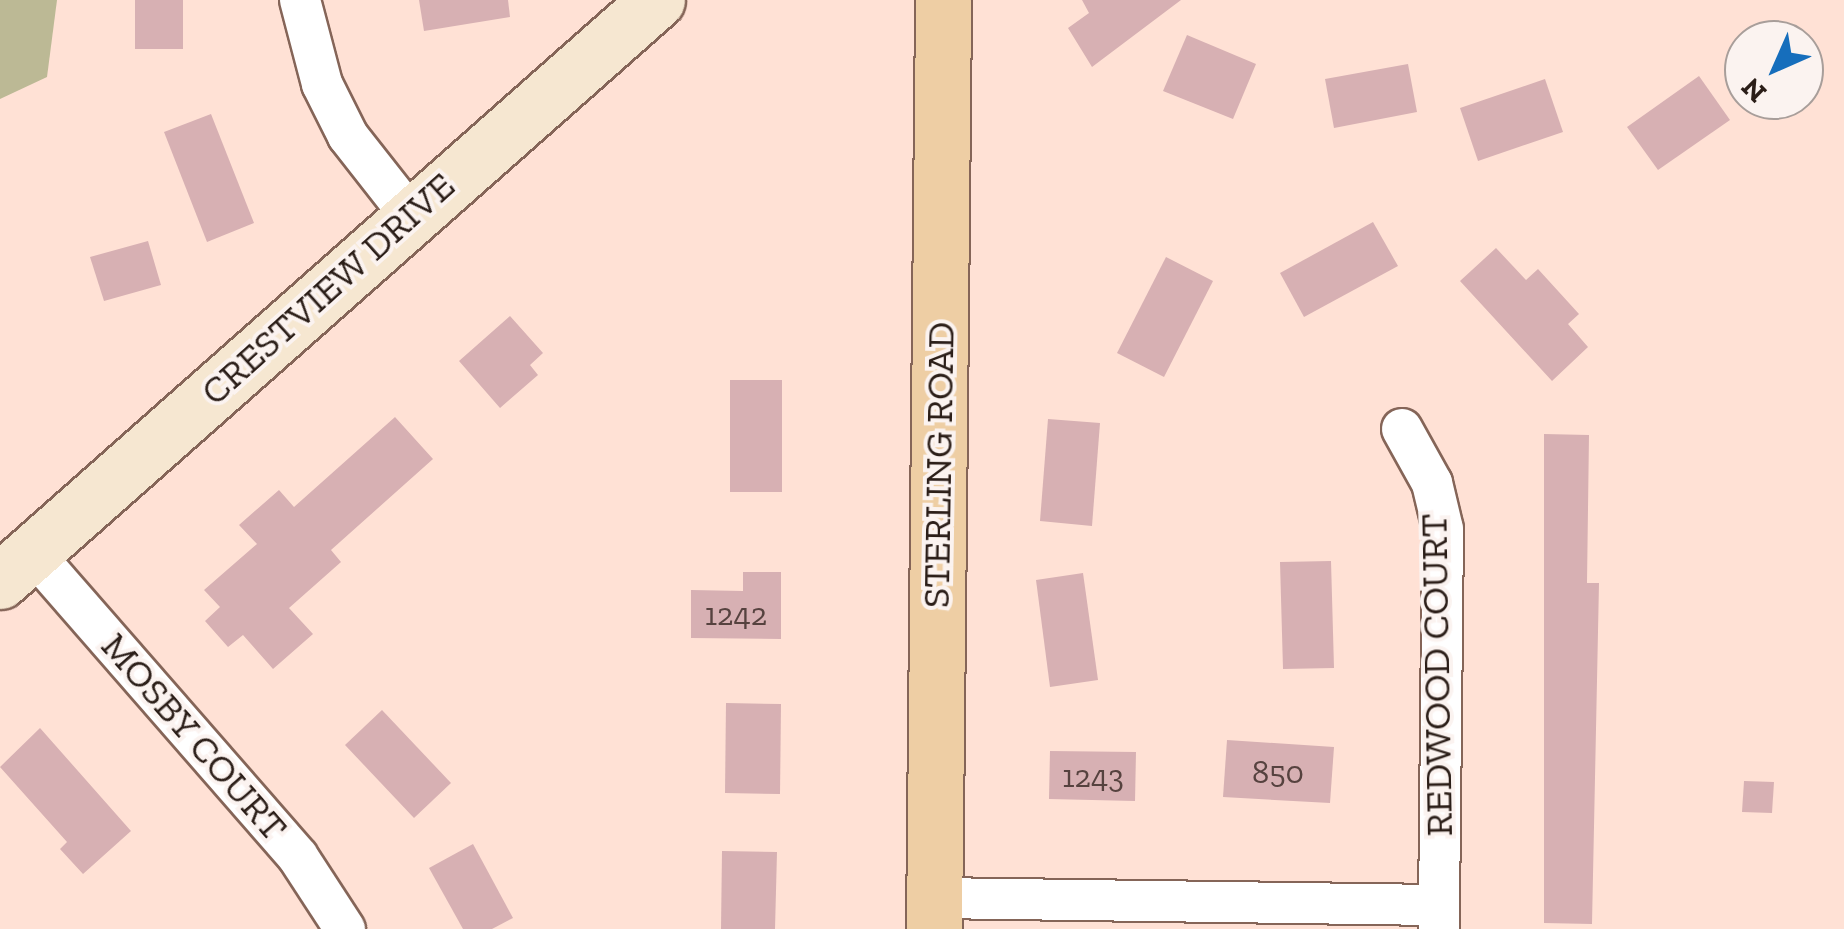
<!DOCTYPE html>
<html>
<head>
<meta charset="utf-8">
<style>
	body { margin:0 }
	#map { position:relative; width:1844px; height:929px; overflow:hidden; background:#ffe1d5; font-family:"Zilla Slab",serif }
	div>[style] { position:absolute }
	.green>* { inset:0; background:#bcb995 }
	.building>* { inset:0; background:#d7b0b3 }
	.roads { filter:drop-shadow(2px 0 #856558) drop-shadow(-2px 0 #856558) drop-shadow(0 2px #856558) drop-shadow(0 -2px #856558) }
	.street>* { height:40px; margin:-20px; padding:0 20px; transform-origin:20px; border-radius:20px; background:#fff }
	.secondary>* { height:55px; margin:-27.5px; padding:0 27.5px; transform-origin:27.5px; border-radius:27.5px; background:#f6e7d1 }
	.primary>* { height:55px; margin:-27.5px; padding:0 27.5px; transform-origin:27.5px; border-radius:27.5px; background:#eecea4 }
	span { translate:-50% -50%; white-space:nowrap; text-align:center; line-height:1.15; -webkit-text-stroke:8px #fbf3f0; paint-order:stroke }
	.number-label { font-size:32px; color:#56423f }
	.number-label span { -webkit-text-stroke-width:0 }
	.street-label { font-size:38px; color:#2b1e18 }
	.north { position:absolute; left:1724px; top:20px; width:100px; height:100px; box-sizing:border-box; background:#fbf3f0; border:2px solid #a89e9a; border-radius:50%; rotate:225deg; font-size:28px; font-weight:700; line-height:40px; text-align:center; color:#2b1e18 }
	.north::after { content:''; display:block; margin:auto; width:35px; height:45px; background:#166ebc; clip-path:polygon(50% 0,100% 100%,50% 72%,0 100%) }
</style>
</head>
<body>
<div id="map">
	<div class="green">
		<div style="clip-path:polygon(0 0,57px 0,47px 77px,0 99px)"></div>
	</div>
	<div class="building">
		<div style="clip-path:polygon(135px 0,183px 0,183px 49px,135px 49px)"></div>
		<div style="clip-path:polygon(419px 0,508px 0,510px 17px,424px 31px)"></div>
		<div style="clip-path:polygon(1082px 0,1181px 0,1092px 67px,1068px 28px,1089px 13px)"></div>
		<div style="clip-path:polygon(1187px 35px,1256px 64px,1233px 119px,1163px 91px)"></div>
		<div style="clip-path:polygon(1408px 64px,1417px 112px,1334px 128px,1325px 79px)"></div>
		<div style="clip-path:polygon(1699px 76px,1730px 120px,1658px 170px,1627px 127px)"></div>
		<div style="clip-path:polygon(1545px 79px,1563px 132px,1478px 161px,1460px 108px)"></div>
		<div style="clip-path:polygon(211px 114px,254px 223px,207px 242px,164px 132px)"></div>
		<div style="clip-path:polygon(1373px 222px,1398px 266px,1304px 317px,1280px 273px)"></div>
		<div style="clip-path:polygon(148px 241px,161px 285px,104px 301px,90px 257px)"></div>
		<div style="clip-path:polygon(1496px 248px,1526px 280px,1538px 269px,1579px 314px,1568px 324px,1588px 347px,1552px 381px,1460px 281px)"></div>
		<div style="clip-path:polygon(1166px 257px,1213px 281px,1164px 377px,1117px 353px)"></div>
		<div style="clip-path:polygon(510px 316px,543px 353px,530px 365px,538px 375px,500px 408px,459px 361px)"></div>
		<div style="clip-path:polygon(730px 380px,782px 380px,782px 492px,730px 492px)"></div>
		<div style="clip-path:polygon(395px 417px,433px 459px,331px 550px,341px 562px,289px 608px,313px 634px,273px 669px,243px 635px,228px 647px,205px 621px,220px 607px,204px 590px,257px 544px,239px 525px,279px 490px,294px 507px)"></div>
		<div style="clip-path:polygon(1048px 419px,1100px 423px,1092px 526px,1040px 521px)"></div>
		<div style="clip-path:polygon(1544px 434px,1589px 435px,1587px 583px,1599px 583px,1592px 924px,1544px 923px)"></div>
		<div style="clip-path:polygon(1331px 561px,1334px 668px,1283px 669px,1280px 562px)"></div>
		<div style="clip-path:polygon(743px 572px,781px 572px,781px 639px,691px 638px,691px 590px,743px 591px)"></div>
		<div style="clip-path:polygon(1083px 573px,1098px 680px,1050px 687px,1036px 580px)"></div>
		<div style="clip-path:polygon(726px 703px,781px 704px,780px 794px,725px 793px)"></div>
		<div style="clip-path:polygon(382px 710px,451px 783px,414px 818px,345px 745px)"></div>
		<div style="clip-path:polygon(40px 728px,131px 831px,83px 874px,60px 849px,67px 842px,0 767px)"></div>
		<div style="clip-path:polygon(1227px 740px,1334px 747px,1330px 803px,1223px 797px)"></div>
		<div style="clip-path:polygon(1050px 751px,1136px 752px,1135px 801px,1049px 799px)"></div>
		<div style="clip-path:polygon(1744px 781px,1774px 782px,1772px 813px,1742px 812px)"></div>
		<div style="clip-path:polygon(473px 844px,513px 918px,492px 929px,463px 929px,429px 868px)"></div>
		<div style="clip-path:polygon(722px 851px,777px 852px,775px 929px,721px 929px)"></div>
	</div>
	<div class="roads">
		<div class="street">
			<div style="left:300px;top:0;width:87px;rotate:75.3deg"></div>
			<div style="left:322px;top:84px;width:58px;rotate:63.4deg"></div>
			<div style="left:348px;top:136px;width:100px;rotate:51.9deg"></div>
			<div style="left:1402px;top:429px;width:62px;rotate:60.9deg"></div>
			<div style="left:1432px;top:483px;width:47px;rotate:76.6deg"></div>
			<div style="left:1443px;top:529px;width:400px;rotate:90.6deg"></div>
			<div style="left:33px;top:553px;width:403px;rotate:48.9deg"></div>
			<div style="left:298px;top:857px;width:86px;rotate:56.9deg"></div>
			<div style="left:935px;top:898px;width:504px;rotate:0.8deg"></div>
		</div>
		<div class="secondary">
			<div style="left:0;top:581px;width:877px;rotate:-41.49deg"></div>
		</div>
		<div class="primary">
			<div style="left:934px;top:929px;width:929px;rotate:-89.44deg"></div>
		</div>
	</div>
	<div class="number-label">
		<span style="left:736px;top:614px">1242</span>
		<span style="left:1278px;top:772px">850</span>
		<span style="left:1093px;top:776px">1243</span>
	</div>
	<div class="street-label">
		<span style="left:328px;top:289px;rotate:-42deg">CRESTVIEW DRIVE</span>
		<span style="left:939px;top:465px;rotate:-89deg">STERLING ROAD</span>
		<span style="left:1437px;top:675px;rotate:-91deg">REDWOOD COURT</span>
		<span style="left:194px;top:737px;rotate:49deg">MOSBY COURT</span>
	</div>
	<div class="north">N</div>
</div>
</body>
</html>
